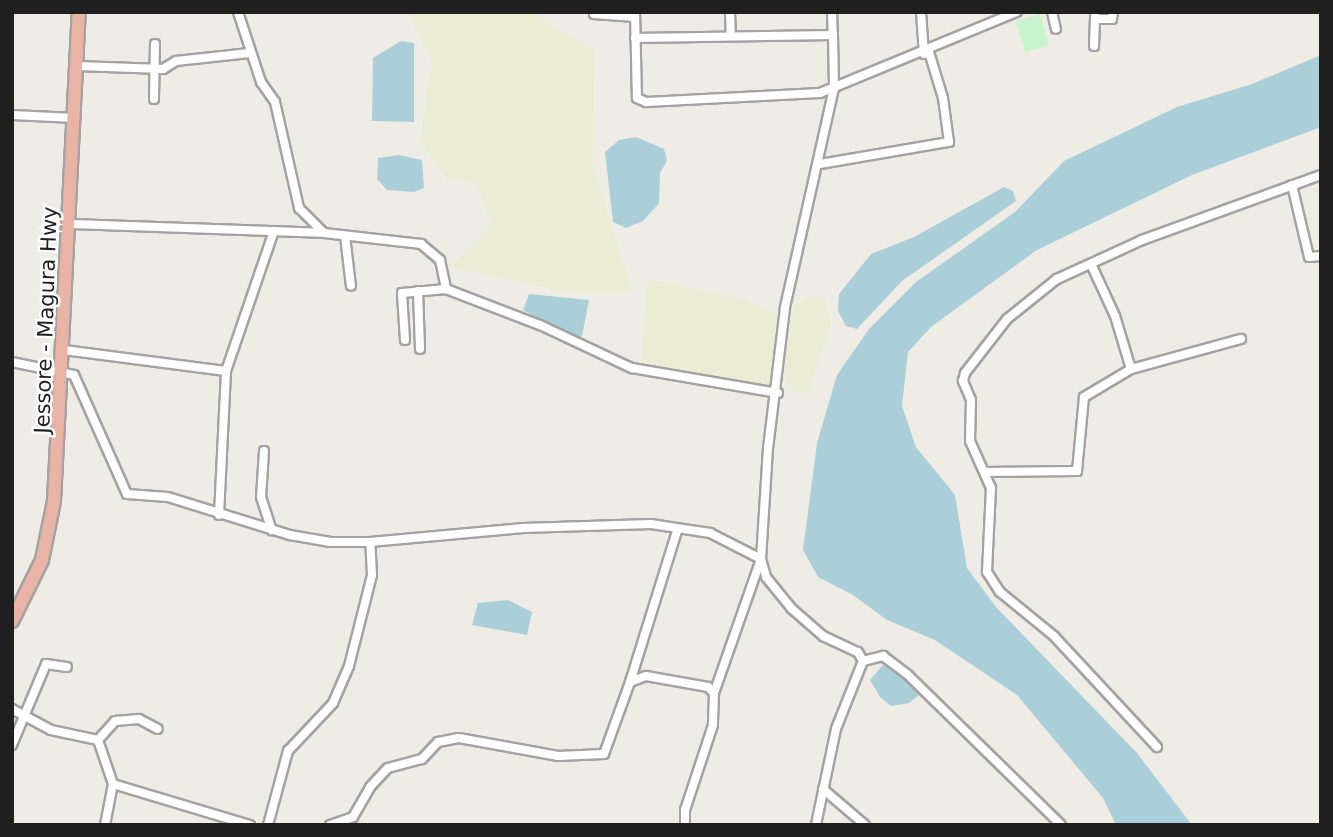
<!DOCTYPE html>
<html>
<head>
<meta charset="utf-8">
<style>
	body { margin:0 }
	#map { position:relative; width:1333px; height:837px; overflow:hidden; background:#efece6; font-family:"DejaVu Sans",sans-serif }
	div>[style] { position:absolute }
	.farmland>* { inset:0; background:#eaecd4 }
	.park>* { inset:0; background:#c8f4cb }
	.water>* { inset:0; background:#abcfd8 }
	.roads { filter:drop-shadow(2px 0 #a3a3a3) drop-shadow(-2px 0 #a3a3a3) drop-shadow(0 2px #a3a3a3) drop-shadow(0 -2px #a3a3a3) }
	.minor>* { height:8px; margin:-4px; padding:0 4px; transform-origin:4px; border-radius:4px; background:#fff }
	.trunk>* { height:12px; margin:-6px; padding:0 6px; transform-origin:6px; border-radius:6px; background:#e9b4a6 }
	span { translate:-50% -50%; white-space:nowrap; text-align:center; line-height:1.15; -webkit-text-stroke:5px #fff; paint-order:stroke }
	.street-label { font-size:21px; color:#1f1f1f }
	.frame { position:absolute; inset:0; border:14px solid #1f1f1f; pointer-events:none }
</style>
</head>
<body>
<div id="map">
	<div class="farmland">
		<div style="clip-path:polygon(413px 12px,538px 12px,541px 19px,594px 50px,593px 165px,632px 292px,567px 292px,452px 267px,492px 224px,476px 182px,447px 179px,420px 141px,432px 61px,409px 15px)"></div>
		<div style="clip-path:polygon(647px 279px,738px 298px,776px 312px,779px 343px,770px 388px,642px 367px)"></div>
		<div style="clip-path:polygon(816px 295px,825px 300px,831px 324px,808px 394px,795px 392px,785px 381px,786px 353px,794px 305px)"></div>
	</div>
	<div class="park">
		<div style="clip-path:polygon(1040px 14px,1049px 46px,1025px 52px,1016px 21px)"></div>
	</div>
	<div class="water">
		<div style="clip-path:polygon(401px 41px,414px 43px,414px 122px,372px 121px,373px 58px)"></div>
		<div style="clip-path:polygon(1321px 55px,1321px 127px,1192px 175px,1037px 250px,931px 327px,908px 352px,902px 406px,916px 447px,955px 495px,967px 568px,996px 607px,1137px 753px,1192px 825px,1116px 825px,1103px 798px,1017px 695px,935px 640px,887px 620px,853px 595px,818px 577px,803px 550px,817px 443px,837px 375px,869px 329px,916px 282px,1015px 212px,1064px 161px,1177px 107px,1252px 84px)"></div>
		<div style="clip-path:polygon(636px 137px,664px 149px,667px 161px,660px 173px,659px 203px,643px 221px,626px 228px,613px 222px,605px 152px,619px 140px)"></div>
		<div style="clip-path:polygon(399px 155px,422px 160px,424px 188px,414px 192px,387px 190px,377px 179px,378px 158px)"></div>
		<div style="clip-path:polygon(1004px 187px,1013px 191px,1016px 201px,902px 281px,857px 329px,846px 326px,838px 311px,839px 294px,871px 254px,914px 237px)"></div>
		<div style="clip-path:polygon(529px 294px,589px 300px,582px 336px,577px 341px,523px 310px)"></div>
		<div style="clip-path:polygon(508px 600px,532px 612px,527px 635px,472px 625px,478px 603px)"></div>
		<div style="clip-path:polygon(883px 665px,910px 681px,919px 695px,909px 703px,891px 706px,880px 697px,870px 680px)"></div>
	</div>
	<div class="roads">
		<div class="minor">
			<div style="left:238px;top:12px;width:74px;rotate:71.8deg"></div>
			<div style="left:261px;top:82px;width:24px;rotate:55deg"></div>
			<div style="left:275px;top:102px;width:109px;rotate:77.2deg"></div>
			<div style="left:299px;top:208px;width:35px;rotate:45deg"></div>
			<div style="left:324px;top:233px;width:98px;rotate:6.5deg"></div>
			<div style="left:421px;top:244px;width:25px;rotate:40deg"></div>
			<div style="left:440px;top:260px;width:30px;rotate:78deg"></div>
			<div style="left:446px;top:289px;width:101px;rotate:21deg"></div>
			<div style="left:540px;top:325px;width:102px;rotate:25.1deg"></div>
			<div style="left:632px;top:368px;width:148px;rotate:9.7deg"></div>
			<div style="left:635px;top:12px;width:86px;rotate:88.7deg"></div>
			<div style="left:637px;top:98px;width:10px;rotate:24deg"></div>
			<div style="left:646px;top:102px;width:174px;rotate:-3deg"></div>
			<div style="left:820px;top:93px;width:213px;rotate:-22.4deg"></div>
			<div style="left:730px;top:12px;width:23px;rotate:88deg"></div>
			<div style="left:832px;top:12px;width:23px;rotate:88deg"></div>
			<div style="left:921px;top:12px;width:42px;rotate:85.9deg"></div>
			<div style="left:1052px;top:12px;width:17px;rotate:77deg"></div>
			<div style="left:594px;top:14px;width:41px;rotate:4.2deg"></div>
			<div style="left:1095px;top:19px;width:17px"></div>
			<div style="left:1112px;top:19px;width:7px;rotate:-82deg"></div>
			<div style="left:635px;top:38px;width:198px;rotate:-0.9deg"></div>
			<div style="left:833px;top:35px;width:53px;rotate:88.9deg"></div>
			<div style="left:834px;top:88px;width:225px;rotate:102.6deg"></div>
			<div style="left:785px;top:308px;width:141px;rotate:96.9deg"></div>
			<div style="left:768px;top:448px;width:111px;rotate:93.6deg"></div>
			<div style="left:761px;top:559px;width:19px;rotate:74deg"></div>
			<div style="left:766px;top:577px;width:40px;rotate:51deg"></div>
			<div style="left:791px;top:608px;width:43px;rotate:41.2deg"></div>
			<div style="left:823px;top:636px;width:38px;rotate:25deg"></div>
			<div style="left:858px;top:652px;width:10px;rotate:61deg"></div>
			<div style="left:863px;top:661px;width:73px;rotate:111.7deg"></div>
			<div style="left:836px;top:729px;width:98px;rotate:101.8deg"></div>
			<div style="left:1094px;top:46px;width:34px;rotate:-88deg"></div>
			<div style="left:77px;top:66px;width:86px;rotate:2deg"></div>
			<div style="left:163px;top:69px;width:15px;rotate:-32deg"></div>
			<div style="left:176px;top:61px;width:74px;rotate:-6.2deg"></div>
			<div style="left:154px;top:99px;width:55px;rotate:-89deg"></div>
			<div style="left:12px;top:115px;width:63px;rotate:2.7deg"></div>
			<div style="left:820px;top:164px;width:131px;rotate:-9.7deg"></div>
			<div style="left:949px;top:142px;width:44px;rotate:-97.8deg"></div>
			<div style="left:943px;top:98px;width:48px;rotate:-106.9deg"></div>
			<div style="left:1292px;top:185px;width:74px;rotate:76.7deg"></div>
			<div style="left:1309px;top:257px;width:12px;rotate:-5deg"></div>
			<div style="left:69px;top:224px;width:255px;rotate:2deg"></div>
			<div style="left:345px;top:236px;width:50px;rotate:83.2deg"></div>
			<div style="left:1091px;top:264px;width:57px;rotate:65.2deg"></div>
			<div style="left:1115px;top:316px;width:55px;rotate:73.2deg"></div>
			<div style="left:418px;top:291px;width:58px;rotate:88deg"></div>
			<div style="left:405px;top:340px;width:47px;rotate:-93.7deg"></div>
			<div style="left:402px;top:293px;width:44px;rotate:-5.2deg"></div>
			<div style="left:64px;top:350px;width:163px;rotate:7.4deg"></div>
			<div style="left:12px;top:362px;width:63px;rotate:11.8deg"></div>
			<div style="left:74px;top:375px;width:130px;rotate:66deg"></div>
			<div style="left:127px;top:494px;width:41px;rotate:4.2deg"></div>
			<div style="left:168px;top:497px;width:128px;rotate:17.3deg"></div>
			<div style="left:290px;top:535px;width:41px;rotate:9.9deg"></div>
			<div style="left:330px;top:542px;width:40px"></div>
			<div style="left:370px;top:542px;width:154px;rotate:-5.2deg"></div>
			<div style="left:523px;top:528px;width:128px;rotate:-1.8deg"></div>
			<div style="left:651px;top:524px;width:60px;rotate:8.7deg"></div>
			<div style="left:710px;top:533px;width:57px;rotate:27deg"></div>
			<div style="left:761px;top:559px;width:142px;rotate:109.3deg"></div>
			<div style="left:264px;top:451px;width:46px;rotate:93.7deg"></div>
			<div style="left:261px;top:497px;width:35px;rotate:72deg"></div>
			<div style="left:985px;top:472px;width:92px;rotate:-0.6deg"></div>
			<div style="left:1077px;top:471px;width:74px;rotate:-84.6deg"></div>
			<div style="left:1084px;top:397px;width:55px;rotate:-30.8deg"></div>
			<div style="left:1131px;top:369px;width:114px;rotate:-15.3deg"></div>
			<div style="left:219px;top:515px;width:144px;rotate:-87.2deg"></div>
			<div style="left:226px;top:371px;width:148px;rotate:-71.1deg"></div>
			<div style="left:863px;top:661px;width:21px;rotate:-14deg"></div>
			<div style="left:883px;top:656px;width:31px;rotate:37deg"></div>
			<div style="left:908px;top:675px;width:214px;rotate:44.4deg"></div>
			<div style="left:630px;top:682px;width:161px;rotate:-72.7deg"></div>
			<div style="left:12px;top:709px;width:44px;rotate:28.3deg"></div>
			<div style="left:51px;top:730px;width:48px;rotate:12deg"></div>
			<div style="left:98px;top:740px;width:46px;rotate:71.2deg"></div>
			<div style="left:113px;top:784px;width:143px;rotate:16.7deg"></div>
			<div style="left:98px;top:740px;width:25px;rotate:-48deg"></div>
			<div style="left:115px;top:721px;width:24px;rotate:-5deg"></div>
			<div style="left:139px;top:719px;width:21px;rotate:28deg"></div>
			<div style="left:12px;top:745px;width:88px;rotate:-67.2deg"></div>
			<div style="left:46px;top:664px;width:21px;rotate:8deg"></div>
			<div style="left:1157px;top:747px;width:151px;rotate:-132.9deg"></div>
			<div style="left:1054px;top:636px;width:70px;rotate:-140.8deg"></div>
			<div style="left:1000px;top:592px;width:24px;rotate:-123deg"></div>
			<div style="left:987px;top:572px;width:84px;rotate:-87.3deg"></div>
			<div style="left:991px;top:488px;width:51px;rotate:-114.1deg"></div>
			<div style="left:970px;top:441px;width:41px;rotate:-88.6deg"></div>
			<div style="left:971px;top:400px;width:21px;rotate:-113deg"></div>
			<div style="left:963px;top:381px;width:8px;rotate:-76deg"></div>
			<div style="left:965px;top:373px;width:68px;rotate:-52.1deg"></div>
			<div style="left:1007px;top:319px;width:64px;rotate:-38.7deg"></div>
			<div style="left:1057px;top:279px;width:94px;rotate:-24.6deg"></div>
			<div style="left:1142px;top:240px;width:190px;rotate:-20deg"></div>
			<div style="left:823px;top:789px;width:55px;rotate:40.6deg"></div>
			<div style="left:105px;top:825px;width:42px;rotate:-79deg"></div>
			<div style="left:268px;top:825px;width:77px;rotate:-74.9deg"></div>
			<div style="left:288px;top:751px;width:66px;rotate:-46.8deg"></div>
			<div style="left:333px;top:703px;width:40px;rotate:-66.6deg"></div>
			<div style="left:349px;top:666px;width:94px;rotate:-75.8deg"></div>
			<div style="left:372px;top:575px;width:33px;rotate:-93deg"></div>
			<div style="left:330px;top:825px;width:24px;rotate:-19deg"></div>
			<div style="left:353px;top:817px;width:34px;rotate:-60deg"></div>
			<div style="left:370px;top:787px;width:26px;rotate:-47deg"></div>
			<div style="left:388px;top:768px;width:35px;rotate:-15deg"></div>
			<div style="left:422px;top:759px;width:23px;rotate:-47deg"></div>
			<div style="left:438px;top:742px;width:21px;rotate:-11deg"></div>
			<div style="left:459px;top:738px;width:101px;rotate:10.3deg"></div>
			<div style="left:558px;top:756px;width:46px;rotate:-2.5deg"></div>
			<div style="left:604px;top:754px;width:77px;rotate:-70.1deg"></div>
			<div style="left:630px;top:682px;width:17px;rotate:-21deg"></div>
			<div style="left:646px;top:676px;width:63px;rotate:10.1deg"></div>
			<div style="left:708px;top:687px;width:8px;rotate:45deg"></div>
			<div style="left:714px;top:693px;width:32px;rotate:92deg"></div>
			<div style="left:713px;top:725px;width:89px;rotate:108.2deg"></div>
			<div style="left:685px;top:810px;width:15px;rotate:90deg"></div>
		</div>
		<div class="trunk">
			<div style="left:12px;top:621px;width:68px;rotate:-63.8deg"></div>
			<div style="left:42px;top:560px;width:60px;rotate:-78.5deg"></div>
			<div style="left:54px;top:501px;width:490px;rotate:-87.1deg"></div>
		</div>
	</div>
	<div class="street-label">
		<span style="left:46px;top:320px;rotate:-88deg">Jessore - Magura Hwy</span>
	</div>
	<div class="frame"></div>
</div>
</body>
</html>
